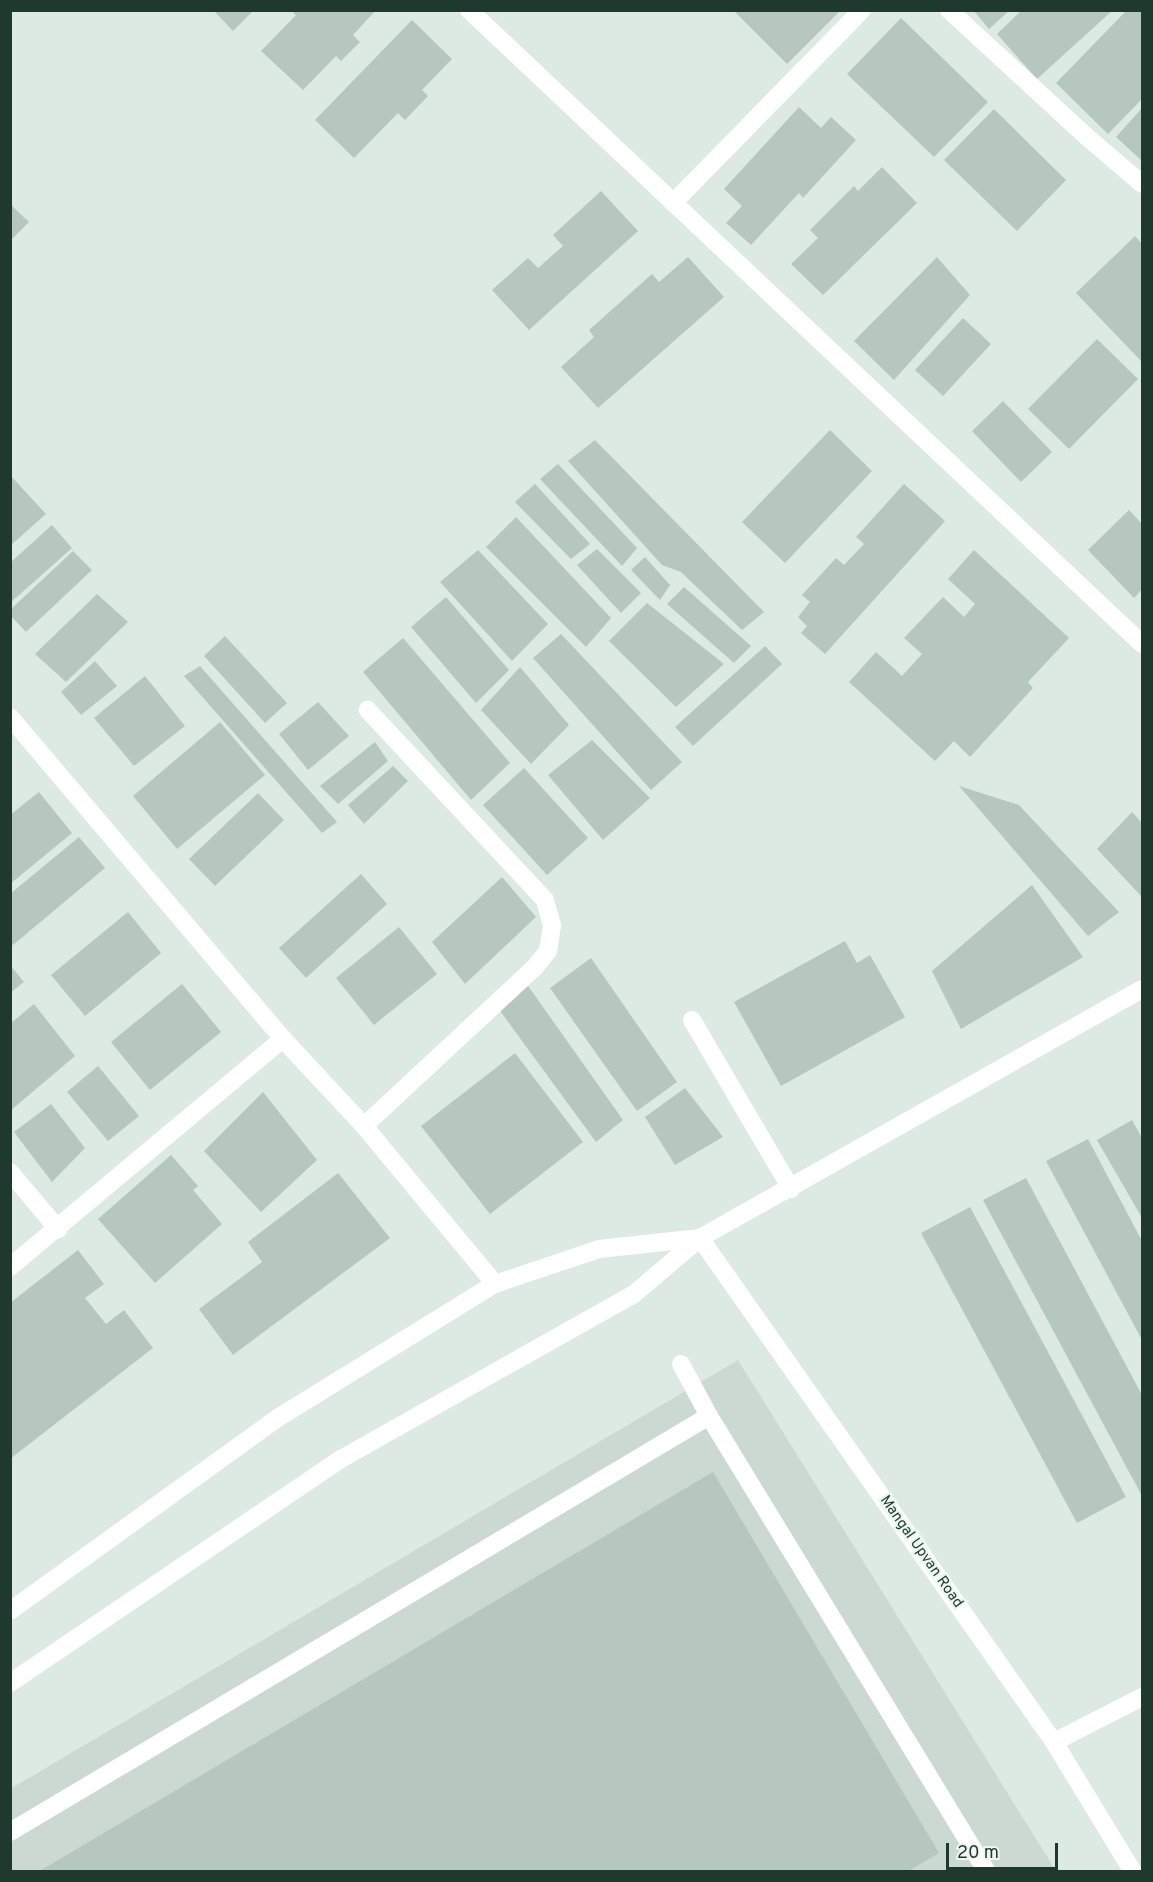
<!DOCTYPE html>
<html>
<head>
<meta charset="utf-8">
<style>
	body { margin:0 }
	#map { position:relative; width:1153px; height:1882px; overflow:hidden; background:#ddeae3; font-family:Overpass,sans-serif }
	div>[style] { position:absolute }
	.built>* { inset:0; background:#cbd9d2 }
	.building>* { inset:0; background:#b5c7be }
	.minor>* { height:18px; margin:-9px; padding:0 9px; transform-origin:9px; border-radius:9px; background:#fff }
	span { translate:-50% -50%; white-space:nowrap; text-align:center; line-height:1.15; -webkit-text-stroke:5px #edf6f1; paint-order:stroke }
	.street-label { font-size:15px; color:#1f392f }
	.frame { position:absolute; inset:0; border:12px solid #1f392f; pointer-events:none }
	.scale { position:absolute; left:946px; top:1843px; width:112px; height:27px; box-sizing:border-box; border:3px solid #1f392f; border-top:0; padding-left:8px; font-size:18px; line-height:21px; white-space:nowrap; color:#1f392f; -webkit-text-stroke:4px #edf6f1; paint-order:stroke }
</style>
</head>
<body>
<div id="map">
	<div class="built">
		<div style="clip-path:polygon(738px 1360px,1056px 1871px,11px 1871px,10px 1789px)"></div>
	</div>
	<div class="building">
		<div style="clip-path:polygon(213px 10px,254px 10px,233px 31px)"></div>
		<div style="clip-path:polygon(295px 10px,376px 10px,353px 35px,360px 42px,341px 61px,336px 56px,303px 90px,261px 51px,296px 15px,293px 12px)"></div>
		<div style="clip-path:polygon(733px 10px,841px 10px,787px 64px)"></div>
		<div style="clip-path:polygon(973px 10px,1010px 10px,989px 29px)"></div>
		<div style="clip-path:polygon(1022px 10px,1113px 10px,1037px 79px,997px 34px)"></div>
		<div style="clip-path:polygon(1127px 10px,1142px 10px,1142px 99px,1108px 134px,1056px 83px)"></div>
		<div style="clip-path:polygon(901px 18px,988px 102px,934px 157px,847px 74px)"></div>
		<div style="clip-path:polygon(412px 20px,452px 59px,422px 90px,428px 96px,405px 120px,398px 113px,354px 158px,315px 120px)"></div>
		<div style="clip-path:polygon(799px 107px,821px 128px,831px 117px,856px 140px,803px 198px,799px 193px,751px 245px,726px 223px,742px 206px,724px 189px)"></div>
		<div style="clip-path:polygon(1142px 108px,1142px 161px,1116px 137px)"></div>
		<div style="clip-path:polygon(994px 109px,1066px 180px,1017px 231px,944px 160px)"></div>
		<div style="clip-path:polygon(882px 167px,917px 203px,823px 295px,791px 264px,818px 238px,810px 230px,854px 186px,858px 191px)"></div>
		<div style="clip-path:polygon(601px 191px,638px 231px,529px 330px,492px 290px,528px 258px,538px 268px,563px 246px,553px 235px)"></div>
		<div style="clip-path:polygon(10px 204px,29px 222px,10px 241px)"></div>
		<div style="clip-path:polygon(1135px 236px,1142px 244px,1142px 362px,1076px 293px)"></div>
		<div style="clip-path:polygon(688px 257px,724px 297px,598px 408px,561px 367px,594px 337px,589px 330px,652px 274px,659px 282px)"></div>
		<div style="clip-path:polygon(937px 257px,970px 295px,894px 380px,854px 341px)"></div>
		<div style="clip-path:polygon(963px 318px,991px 344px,943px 396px,915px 370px)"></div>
		<div style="clip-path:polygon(1097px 339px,1138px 379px,1069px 449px,1028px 409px)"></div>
		<div style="clip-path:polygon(1003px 401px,1052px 452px,1021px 482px,972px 431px)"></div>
		<div style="clip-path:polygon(830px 430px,872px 471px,785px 563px,742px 522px)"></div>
		<div style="clip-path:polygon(595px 440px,764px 612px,742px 630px,681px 572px,662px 565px,568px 461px)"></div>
		<div style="clip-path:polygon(558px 464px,637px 548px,622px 566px,540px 479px)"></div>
		<div style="clip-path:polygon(10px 475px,46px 514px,10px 546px)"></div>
		<div style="clip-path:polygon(535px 484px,590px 544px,571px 559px,515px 502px)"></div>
		<div style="clip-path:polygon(904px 484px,945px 521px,825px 654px,801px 633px,807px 626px,798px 617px,810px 602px,802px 595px,836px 558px,844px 565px,864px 544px,856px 537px)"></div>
		<div style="clip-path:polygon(1129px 510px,1142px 524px,1142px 589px,1134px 598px,1088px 550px)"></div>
		<div style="clip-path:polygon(516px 517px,611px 618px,586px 647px,486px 547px)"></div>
		<div style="clip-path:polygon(52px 525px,72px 548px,10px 603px,10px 563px)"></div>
		<div style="clip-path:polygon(597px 549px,641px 593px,621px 613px,577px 565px)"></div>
		<div style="clip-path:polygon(478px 550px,548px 624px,512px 661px,440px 582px)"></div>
		<div style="clip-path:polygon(974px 550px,1069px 638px,1028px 682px,1033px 688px,970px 757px,954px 741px,935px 761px,849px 682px,876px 652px,902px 676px,922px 654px,904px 638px,943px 597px,964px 617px,975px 604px,948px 579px)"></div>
		<div style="clip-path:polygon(73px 551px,92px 570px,26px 632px,10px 615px,10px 610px)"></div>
		<div style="clip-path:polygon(645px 557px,670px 585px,660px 600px,631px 570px)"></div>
		<div style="clip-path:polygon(684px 587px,751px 646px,734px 663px,667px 604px)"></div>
		<div style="clip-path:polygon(97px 594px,128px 622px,66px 682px,35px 654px)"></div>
		<div style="clip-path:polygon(446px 597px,509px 670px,476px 703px,411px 627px)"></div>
		<div style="clip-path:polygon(647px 603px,724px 664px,676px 707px,609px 641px)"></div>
		<div style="clip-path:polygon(561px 634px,682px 762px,651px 790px,533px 658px)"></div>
		<div style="clip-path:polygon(225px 636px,287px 703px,265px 723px,204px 656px)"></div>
		<div style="clip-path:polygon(403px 638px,510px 763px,471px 800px,363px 672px)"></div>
		<div style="clip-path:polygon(765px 646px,782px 664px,693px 746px,675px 727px)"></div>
		<div style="clip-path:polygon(95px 661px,117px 686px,81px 715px,61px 692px)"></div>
		<div style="clip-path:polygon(200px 666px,337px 822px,322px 833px,184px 676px)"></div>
		<div style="clip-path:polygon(520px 667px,569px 725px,531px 764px,481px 710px)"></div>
		<div style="clip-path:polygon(145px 676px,185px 726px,134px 766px,94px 718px)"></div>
		<div style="clip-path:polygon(318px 702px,349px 736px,308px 770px,279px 734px)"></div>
		<div style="clip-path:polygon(220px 722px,265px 775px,177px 849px,133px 796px)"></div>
		<div style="clip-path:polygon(592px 740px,650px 798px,603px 840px,548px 775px)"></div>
		<div style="clip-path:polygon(375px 742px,388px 761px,338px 804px,320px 786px)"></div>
		<div style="clip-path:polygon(393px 766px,408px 781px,364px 824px,348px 805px)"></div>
		<div style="clip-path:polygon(524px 768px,588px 838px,547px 875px,483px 805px)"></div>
		<div style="clip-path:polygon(959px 786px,1019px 805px,1119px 912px,1088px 936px)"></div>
		<div style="clip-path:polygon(39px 792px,72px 833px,10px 884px,10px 815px)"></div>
		<div style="clip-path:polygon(258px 793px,284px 820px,215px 886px,189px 859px)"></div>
		<div style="clip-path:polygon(1132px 812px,1142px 823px,1142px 897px,1097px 849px)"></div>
		<div style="clip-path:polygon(79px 837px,105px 868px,13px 945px,10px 942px,10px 894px)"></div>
		<div style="clip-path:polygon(361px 874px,387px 904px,306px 978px,279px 948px)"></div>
		<div style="clip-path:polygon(502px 877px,536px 917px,465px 984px,432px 942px)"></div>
		<div style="clip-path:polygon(1032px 885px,1083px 957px,961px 1029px,932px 971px)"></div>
		<div style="clip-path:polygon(128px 912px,161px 953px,85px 1016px,51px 975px)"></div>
		<div style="clip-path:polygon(399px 927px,437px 974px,374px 1025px,336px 978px)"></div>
		<div style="clip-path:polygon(845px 941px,857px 963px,870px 955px,905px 1017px,781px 1086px,734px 1002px)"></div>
		<div style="clip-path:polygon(591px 958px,677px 1082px,637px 1111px,550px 988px)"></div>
		<div style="clip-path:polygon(10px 965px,24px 982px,10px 993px)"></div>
		<div style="clip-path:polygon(526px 983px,623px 1120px,596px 1142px,498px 1008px)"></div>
		<div style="clip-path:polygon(182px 984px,221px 1032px,150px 1090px,111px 1042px)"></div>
		<div style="clip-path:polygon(34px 1004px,75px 1056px,10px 1111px,10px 1024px)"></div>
		<div style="clip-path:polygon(515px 1053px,583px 1142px,490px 1214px,421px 1126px)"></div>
		<div style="clip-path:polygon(98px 1066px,139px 1116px,108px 1141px,67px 1092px)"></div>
		<div style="clip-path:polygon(685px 1088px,723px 1137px,675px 1165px,645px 1117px)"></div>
		<div style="clip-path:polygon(263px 1092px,317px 1160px,261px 1212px,204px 1151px)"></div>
		<div style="clip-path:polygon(51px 1104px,85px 1148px,52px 1182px,14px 1132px)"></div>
		<div style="clip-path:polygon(1132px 1120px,1142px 1138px,1142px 1218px,1097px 1140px)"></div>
		<div style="clip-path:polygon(1088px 1139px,1142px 1241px,1142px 1340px,1046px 1161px)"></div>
		<div style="clip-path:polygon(171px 1155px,198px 1186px,193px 1190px,222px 1224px,155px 1283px,98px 1219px)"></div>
		<div style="clip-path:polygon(338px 1173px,390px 1238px,233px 1355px,199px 1309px,262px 1262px,248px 1242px)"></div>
		<div style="clip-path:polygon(1026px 1178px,1142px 1395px,1142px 1496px,983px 1200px)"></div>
		<div style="clip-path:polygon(970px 1207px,1126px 1497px,1077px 1523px,921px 1233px)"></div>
		<div style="clip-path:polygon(78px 1250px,104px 1284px,85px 1298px,106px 1324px,124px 1310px,153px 1348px,10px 1459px,10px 1303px)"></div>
		<div style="clip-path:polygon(713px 1472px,939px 1853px,907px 1872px,38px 1872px)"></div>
	</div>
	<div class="minor">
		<div style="left:469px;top:10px;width:925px;rotate:43.29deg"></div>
		<div style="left:949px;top:10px;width:188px;rotate:42.6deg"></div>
		<div style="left:1087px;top:137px;width:72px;rotate:40.5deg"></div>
		<div style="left:673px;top:203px;width:270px;rotate:-45.6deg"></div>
		<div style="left:10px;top:717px;width:422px;rotate:49.7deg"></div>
		<div style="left:283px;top:1039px;width:119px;rotate:47deg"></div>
		<div style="left:364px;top:1126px;width:205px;rotate:50.3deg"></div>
		<div style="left:692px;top:1020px;width:196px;rotate:59.6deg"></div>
		<div style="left:364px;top:1126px;width:233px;rotate:-42.9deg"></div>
		<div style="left:535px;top:967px;width:21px;rotate:-51deg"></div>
		<div style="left:548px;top:951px;width:26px;rotate:-81deg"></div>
		<div style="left:552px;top:925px;width:26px;rotate:-106deg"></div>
		<div style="left:545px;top:900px;width:260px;rotate:-133deg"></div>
		<div style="left:10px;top:1172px;width:75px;rotate:49.9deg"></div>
		<div style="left:700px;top:1238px;width:616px;rotate:54.92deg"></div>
		<div style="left:1054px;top:1742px;width:152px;rotate:58.7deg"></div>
		<div style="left:10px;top:1267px;width:356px;rotate:-39.9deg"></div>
		<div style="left:681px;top:1364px;width:59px;rotate:61.7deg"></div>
		<div style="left:709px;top:1416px;width:534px;rotate:58.63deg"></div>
		<div style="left:10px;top:1611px;width:328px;rotate:-35.8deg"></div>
		<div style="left:276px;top:1419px;width:257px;rotate:-31.7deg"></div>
		<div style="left:495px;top:1284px;width:110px;rotate:-18.6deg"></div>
		<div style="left:599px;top:1249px;width:102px;rotate:-6.2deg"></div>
		<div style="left:10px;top:1683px;width:400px;rotate:-34.1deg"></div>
		<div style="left:341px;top:1459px;width:336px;rotate:-29.4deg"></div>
		<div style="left:634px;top:1294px;width:87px;rotate:-40.3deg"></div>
		<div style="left:700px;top:1238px;width:507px;rotate:-29.39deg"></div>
		<div style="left:1054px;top:1742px;width:99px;rotate:-27.1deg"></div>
		<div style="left:10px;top:1832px;width:813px;rotate:-30.76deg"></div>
	</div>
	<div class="street-label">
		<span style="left:921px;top:1552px;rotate:55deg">Mangal Upvan Road</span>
	</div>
	<div class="frame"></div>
	<div class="scale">20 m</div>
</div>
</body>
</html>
